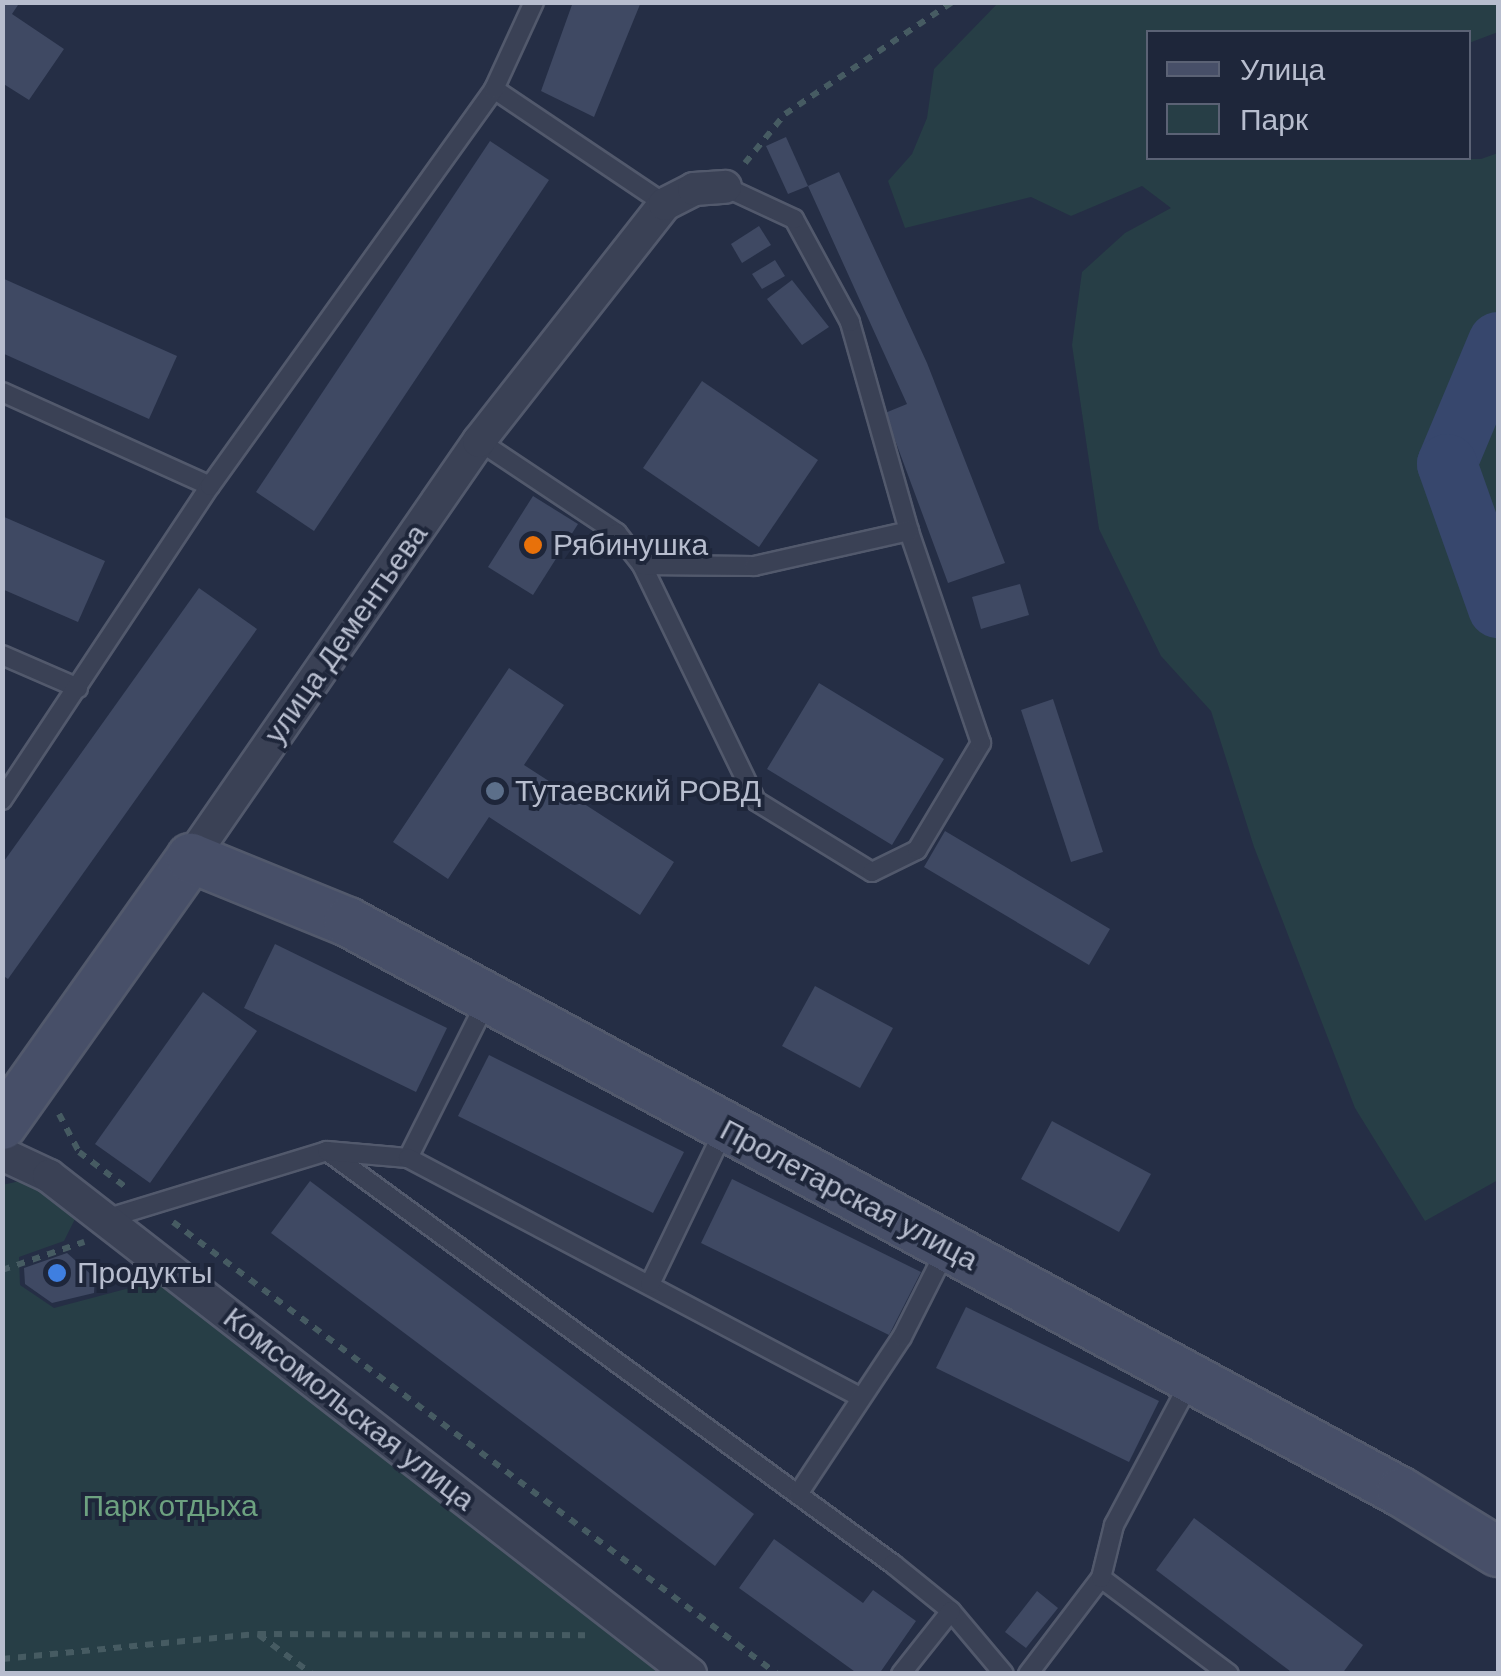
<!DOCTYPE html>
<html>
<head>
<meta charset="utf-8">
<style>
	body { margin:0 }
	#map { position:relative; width:1501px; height:1676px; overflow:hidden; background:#252e45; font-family:"DM Sans",sans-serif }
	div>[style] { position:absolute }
	.green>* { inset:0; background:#273e46 }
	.river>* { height:60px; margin:-30px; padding:0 30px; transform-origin:30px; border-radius:30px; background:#37476d }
	.building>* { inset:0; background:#3f4963 }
	.path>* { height:6px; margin-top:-3px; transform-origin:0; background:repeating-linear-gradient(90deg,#465b62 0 8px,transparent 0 16px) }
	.roads { filter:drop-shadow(2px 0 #52596c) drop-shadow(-2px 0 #52596c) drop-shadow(0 2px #52596c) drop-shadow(0 -2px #52596c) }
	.lane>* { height:18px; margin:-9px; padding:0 9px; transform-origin:9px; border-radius:9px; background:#3a4155 }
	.street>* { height:32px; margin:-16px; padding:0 16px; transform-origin:16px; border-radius:16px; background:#3a4155 }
	.secondary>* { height:48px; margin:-24px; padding:0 24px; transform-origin:24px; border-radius:24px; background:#474f68 }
	.dots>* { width:28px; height:28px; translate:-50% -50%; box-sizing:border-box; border:5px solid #1e263a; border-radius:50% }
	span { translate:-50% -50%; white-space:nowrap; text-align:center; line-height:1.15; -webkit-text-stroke:8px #1e263a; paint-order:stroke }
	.poi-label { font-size:30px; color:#b7bdce }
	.left { translate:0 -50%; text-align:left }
	.street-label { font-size:30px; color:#b7bdce }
	.park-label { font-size:30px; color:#6da180 }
	.frame { position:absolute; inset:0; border:5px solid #b7bdce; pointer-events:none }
	.legend { position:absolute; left:1146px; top:30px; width:325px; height:130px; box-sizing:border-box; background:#1e263a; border:2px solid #5b6275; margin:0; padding:12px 18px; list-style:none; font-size:30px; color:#b7bdce }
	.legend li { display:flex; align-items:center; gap:20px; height:50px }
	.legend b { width:50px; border:2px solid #5b6275 }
</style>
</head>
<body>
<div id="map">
	<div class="green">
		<div style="clip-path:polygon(998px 3px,1498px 3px,1498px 32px,1469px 43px,1468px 32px,1148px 32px,1148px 158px,1481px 159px,1498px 153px,1498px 1180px,1425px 1221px,1355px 1108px,1254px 847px,1211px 711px,1161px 656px,1099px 529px,1072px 345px,1082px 272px,1125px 233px,1171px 208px,1142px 186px,1071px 216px,1031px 197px,905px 228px,888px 181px,912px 154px,927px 118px,934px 69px)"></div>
		<div style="clip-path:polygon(20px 1181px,36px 1184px,77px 1215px,64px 1241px,19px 1257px,20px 1285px,54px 1308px,156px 1281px,662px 1673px,3px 1674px,2px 1185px)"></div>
	</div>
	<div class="river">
		<div style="left:1498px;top:342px;width:132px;rotate:112.7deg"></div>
		<div style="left:1447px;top:464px;width:153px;rotate:70.5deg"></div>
	</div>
	<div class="building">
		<div style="clip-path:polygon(2px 2px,20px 2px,12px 14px,64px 49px,29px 100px,2px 83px)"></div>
		<div style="clip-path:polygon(573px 2px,641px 2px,594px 117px,541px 91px)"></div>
		<div style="clip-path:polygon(786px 137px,808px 186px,788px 194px,766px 146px)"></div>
		<div style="clip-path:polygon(490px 141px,549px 180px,314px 531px,256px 492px)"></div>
		<div style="clip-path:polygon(839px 172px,927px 363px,1005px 563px,948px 583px,885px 413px,907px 404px,808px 186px)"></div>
		<div style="clip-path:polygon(759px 226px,771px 245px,742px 263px,731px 244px)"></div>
		<div style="clip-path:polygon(775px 260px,785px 276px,762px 289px,752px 274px)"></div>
		<div style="clip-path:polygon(2px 278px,177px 356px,149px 419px,2px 353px)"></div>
		<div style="clip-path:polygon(792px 280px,829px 327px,802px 345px,767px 299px)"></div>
		<div style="clip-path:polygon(702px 381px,818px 460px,759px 547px,643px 468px)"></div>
		<div style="clip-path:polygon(533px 496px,578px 524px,533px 595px,488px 567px)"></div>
		<div style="clip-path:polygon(2px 516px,105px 561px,78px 622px,2px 589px)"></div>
		<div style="clip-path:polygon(1020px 584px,1029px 615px,981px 629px,972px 597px)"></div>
		<div style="clip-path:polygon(199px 588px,257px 629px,8px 979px,2px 975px,2px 864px)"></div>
		<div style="clip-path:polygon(509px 668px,564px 705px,524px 765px,674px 862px,640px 915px,489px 817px,448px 879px,393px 842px)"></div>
		<div style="clip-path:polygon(819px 683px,944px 759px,892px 845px,767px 769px)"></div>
		<div style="clip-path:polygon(1053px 699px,1103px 852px,1071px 862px,1021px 710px)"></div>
		<div style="clip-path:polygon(945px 831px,1110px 929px,1089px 965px,924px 867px)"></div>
		<div style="clip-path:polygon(275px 944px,447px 1028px,416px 1092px,244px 1008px)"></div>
		<div style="clip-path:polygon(815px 986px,893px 1028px,860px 1088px,782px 1046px)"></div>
		<div style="clip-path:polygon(203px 992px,257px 1031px,150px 1183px,95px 1144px)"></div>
		<div style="clip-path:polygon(489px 1055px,684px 1152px,653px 1213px,458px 1116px)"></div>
		<div style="clip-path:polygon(1052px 1121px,1151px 1174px,1119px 1232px,1021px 1179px)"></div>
		<div style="clip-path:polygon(732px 1179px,921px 1272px,889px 1335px,701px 1243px)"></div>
		<div style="clip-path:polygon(310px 1181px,754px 1514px,715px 1566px,271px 1233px)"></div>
		<div style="clip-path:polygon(67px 1253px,95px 1278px,94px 1293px,52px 1303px,25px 1284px,24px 1268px)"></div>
		<div style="clip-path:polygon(966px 1307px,1159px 1401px,1129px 1462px,936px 1368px)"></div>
		<div style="clip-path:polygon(1194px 1518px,1363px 1645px,1342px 1674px,1294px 1674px,1156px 1570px)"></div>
		<div style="clip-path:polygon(774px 1539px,863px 1603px,873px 1590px,916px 1621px,879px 1674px,858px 1674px,739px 1588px)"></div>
		<div style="clip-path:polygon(1037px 1591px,1058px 1608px,1026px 1648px,1005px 1632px)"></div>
	</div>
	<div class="path">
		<div style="left:745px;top:163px;width:63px;rotate:-50.8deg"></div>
		<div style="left:785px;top:114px;width:201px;rotate:-33.8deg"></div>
		<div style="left:59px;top:1114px;width:43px;rotate:62.2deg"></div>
		<div style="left:79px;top:1152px;width:60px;rotate:36.9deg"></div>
		<div style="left:173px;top:1222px;width:754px;rotate:36.81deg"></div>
		<div style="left:2px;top:1270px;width:87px;rotate:-18.9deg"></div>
		<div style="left:259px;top:1635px;width:66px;rotate:36.3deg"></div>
		<div style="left:2px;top:1659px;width:257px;rotate:-5.6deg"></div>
		<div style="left:258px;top:1634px;width:327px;rotate:0.2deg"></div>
	</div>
	<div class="roads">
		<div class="lane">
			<div style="left:494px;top:89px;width:206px;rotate:33.9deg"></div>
			<div style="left:2px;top:392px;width:228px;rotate:24.3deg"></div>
			<div style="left:479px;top:441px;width:166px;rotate:33.7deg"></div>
			<div style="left:617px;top:533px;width:41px;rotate:52deg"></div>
			<div style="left:642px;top:565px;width:262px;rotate:64.2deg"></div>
			<div style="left:756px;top:801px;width:136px;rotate:31.5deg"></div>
			<div style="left:872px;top:872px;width:50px;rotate:-26.1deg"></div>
			<div style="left:917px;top:850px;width:125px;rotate:-59.1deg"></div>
			<div style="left:981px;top:743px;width:224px;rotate:-108.8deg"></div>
			<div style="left:909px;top:531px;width:217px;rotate:-105.8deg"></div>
			<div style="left:850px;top:322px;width:117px;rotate:-118.5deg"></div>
			<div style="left:794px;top:219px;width:76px;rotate:-155.1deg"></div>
			<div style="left:642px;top:565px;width:112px;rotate:0.5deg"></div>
			<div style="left:754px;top:566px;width:159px;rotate:-12.7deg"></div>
			<div style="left:2px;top:655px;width:83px;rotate:23.5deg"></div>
			<div style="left:2px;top:800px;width:377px;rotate:-56.5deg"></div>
			<div style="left:210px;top:486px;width:488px;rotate:-54.4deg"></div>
			<div style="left:494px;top:89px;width:96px;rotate:-65.3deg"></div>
			<div style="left:327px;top:1151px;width:701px;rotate:36.12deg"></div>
			<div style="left:893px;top:1564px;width:75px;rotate:39deg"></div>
			<div style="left:951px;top:1611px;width:82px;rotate:49.9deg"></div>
			<div style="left:408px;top:1158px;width:177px;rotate:-63.4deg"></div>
			<div style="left:105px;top:1219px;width:232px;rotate:-17deg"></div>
			<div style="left:327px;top:1151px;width:81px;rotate:4.9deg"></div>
			<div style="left:408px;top:1158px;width:511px;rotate:27.87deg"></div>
			<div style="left:650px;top:1284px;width:173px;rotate:-64.3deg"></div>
			<div style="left:798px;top:1494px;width:188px;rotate:-56.5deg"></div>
			<div style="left:902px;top:1337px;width:100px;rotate:-63.2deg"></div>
			<div style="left:1101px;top:1578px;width:160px;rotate:36.9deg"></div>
			<div style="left:901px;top:1674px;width:80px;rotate:-51.6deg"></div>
			<div style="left:1028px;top:1674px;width:121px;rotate:-52.8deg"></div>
			<div style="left:1101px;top:1578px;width:55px;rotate:-76.2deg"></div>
			<div style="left:1114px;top:1525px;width:162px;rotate:-62deg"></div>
		</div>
		<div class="street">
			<div style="left:191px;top:858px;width:507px;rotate:-55.37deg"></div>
			<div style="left:479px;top:441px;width:301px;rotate:-51.9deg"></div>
			<div style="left:665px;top:204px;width:33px;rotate:-27deg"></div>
			<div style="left:694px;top:189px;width:31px;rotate:-4deg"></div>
			<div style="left:2px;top:1154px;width:52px;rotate:25.1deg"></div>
			<div style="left:49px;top:1176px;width:812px;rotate:37.84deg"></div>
		</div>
		<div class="secondary">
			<div style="left:2px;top:1125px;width:327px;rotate:-54.7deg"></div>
			<div style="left:191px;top:858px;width:170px;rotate:22.2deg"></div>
			<div style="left:348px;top:922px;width:1197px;rotate:28.43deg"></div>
			<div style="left:1401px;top:1492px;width:114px;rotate:31.7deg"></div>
		</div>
	</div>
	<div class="dots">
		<div style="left:533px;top:545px;background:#e8710a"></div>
		<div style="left:495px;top:791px;background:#5c6f8a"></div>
		<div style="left:57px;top:1273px;background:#3f7fe0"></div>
	</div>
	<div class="poi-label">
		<span class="left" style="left:553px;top:545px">Рябинушка</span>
		<span class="left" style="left:515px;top:791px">Тутаевский РОВД</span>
		<span class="left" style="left:77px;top:1273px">Продукты</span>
	</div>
	<div class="street-label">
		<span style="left:346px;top:634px;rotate:-55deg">улица Дементьева</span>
		<span style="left:849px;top:1195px;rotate:28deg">Пролетарская улица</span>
		<span style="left:349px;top:1409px;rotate:38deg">Комсомольская улица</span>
	</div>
	<div class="park-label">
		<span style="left:170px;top:1506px">Парк отдыха</span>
	</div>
	<div class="frame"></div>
	<ul class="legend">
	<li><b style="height:12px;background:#474f68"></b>Улица</li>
	<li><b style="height:28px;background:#273e46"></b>Парк</li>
	</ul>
</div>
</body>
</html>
